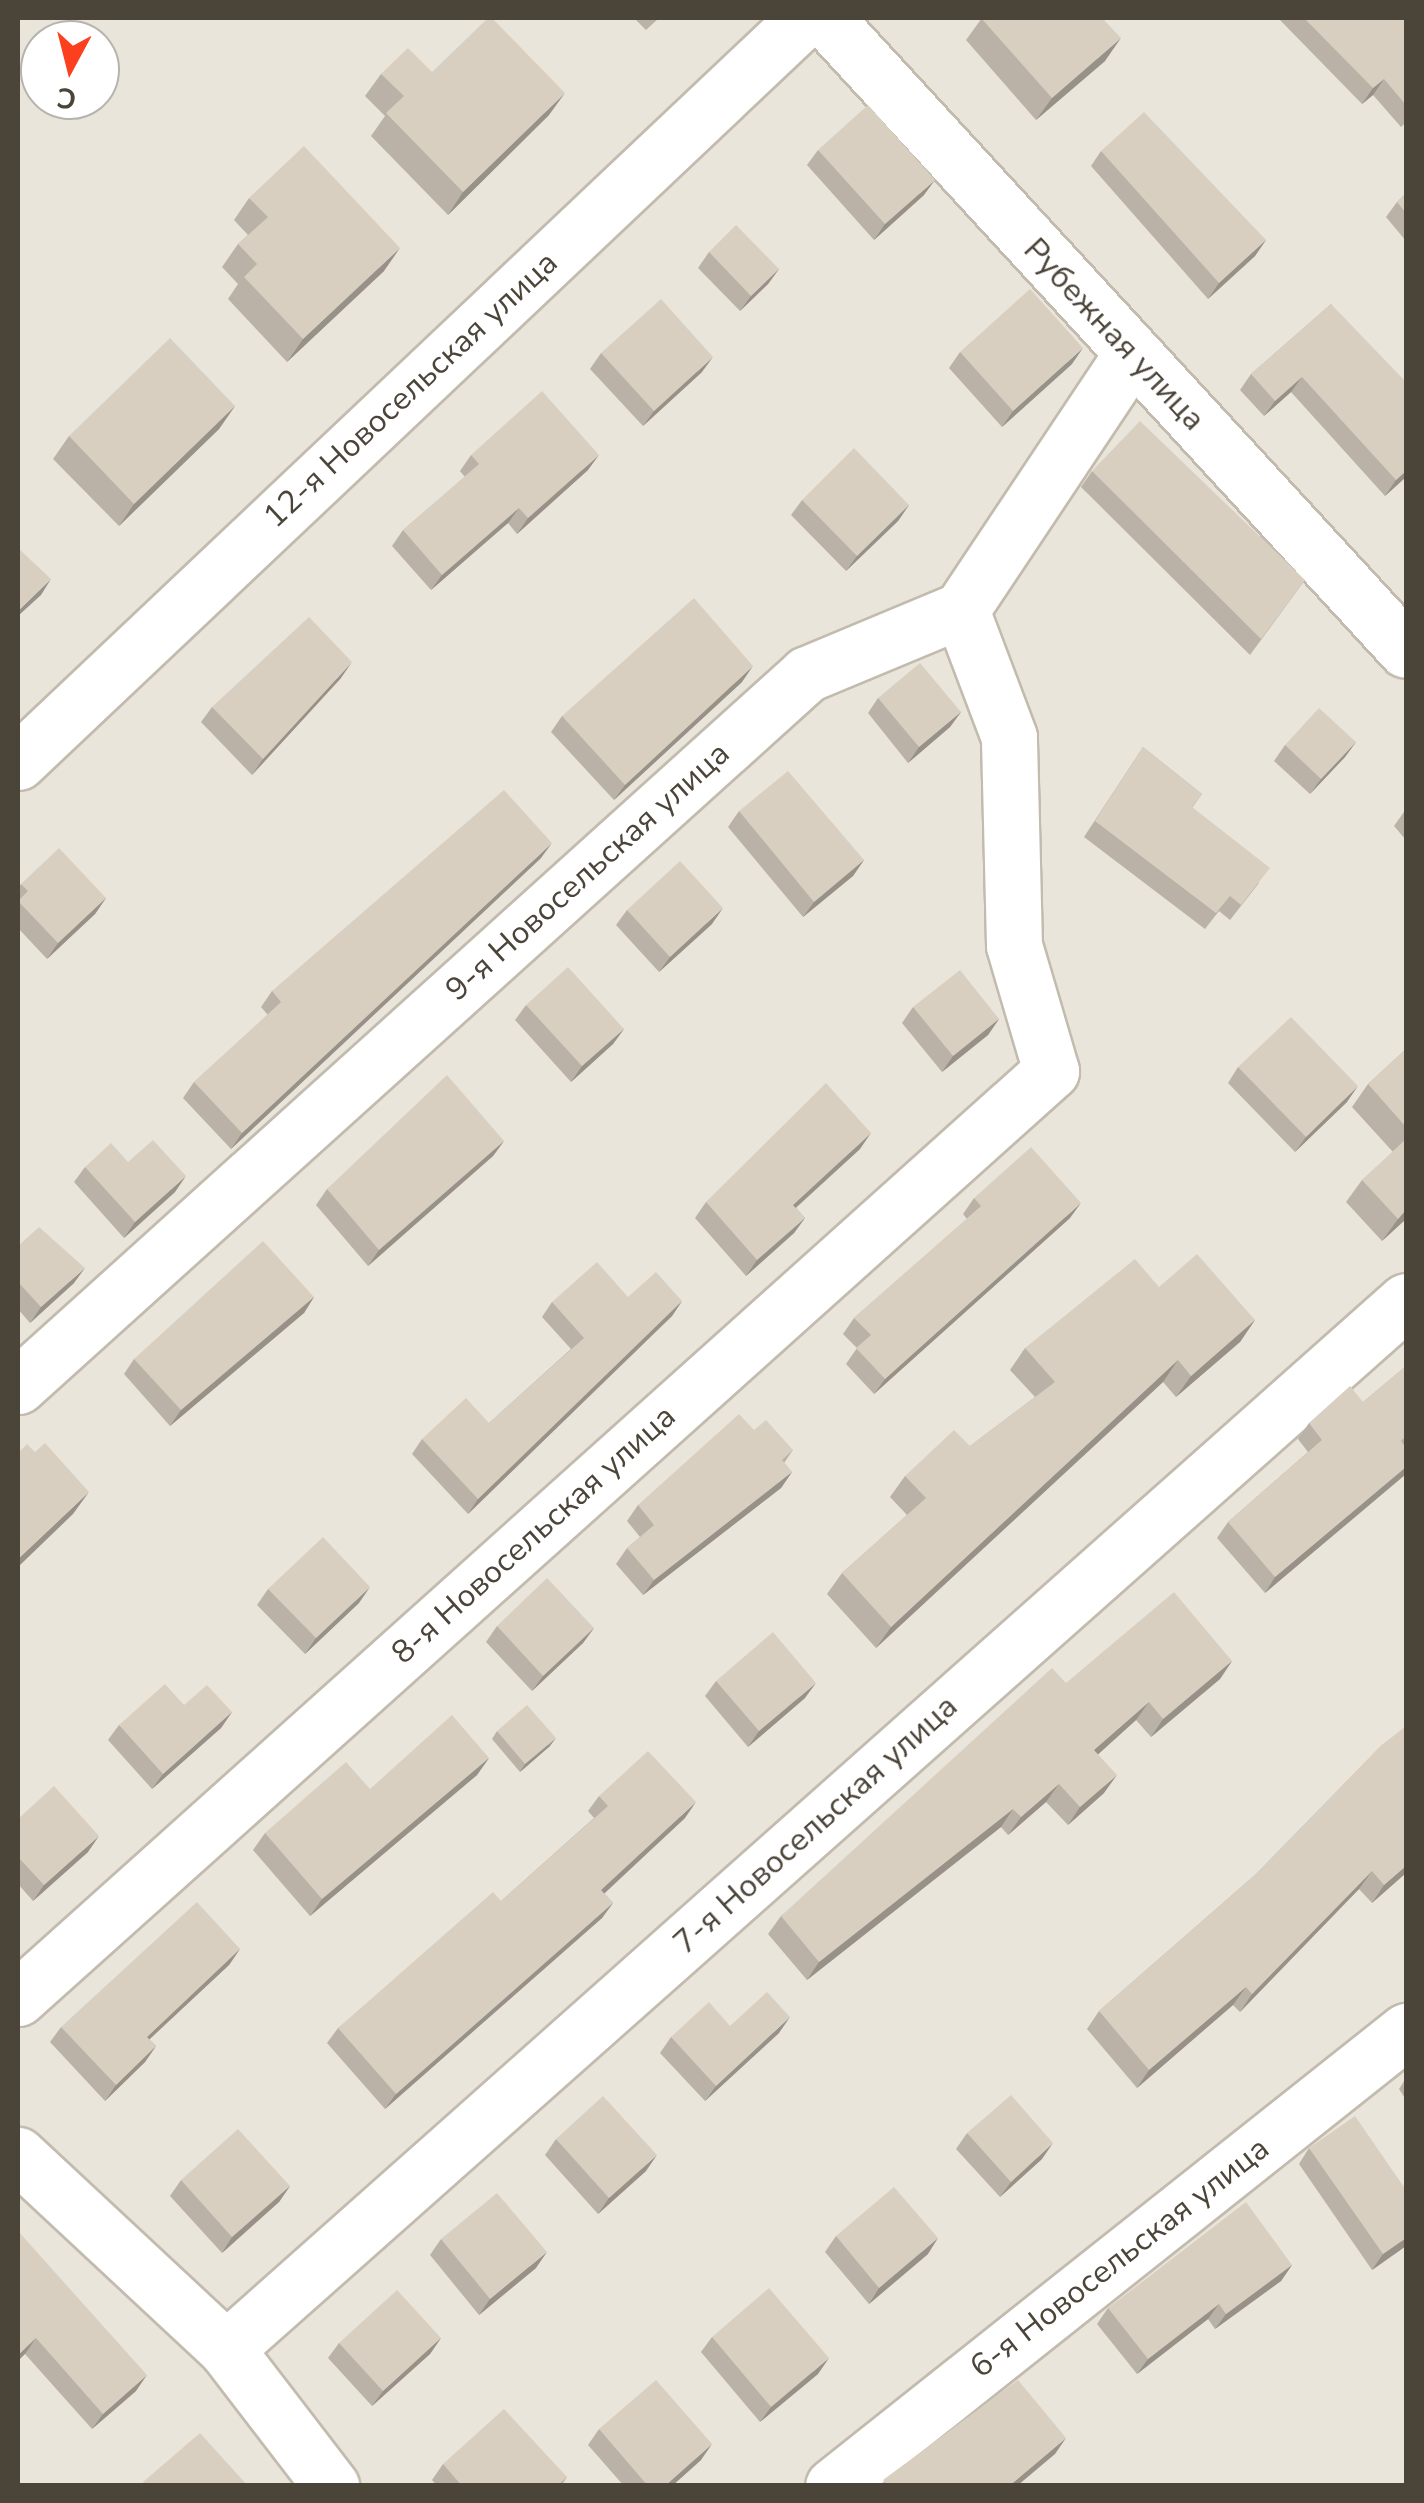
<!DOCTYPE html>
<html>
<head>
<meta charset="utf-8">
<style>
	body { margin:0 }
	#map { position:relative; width:1424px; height:2503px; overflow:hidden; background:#f6f3ec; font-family:"Nunito Sans",sans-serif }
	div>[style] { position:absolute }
	.residential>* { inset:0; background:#eae5da }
	.roads { filter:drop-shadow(2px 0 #c2bbae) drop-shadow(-2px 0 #c2bbae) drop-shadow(0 2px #c2bbae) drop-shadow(0 -2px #c2bbae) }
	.minor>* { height:55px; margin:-27.5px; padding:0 27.5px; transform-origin:27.5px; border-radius:27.5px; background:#fff }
	.wall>* { inset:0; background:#bab2a6 }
	.shaded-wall>* { inset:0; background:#979187 }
	.building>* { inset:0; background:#d8cfc1 }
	span { translate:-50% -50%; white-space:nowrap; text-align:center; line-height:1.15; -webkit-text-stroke:8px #fff; paint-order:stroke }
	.street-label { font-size:32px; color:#4b4439 }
	.frame { position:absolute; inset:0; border:20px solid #4b4439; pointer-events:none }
	.north { position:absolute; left:20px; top:20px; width:100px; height:100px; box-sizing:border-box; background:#fff; border:2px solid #b7b4b0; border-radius:50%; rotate:187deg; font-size:28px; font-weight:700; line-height:40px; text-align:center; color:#4b4439 }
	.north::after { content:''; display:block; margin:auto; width:35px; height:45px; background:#fc3f1d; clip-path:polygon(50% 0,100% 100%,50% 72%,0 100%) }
</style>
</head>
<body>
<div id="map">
	<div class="residential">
		<div style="clip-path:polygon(evenodd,18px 18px,1406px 18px,1406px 2485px,18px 2485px,18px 18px,40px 40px,100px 40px,100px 100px,40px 100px,40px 40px)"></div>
	</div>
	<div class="roads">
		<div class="minor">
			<div style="left:825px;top:18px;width:858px;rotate:47.41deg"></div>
			<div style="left:18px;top:762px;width:1083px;rotate:-43.39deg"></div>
			<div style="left:18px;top:1386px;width:1063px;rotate:-42.06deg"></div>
			<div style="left:807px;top:674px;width:167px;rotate:-22.6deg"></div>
			<div style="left:961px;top:610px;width:306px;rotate:-56.3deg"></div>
			<div style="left:18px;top:1998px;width:1388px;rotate:-41.9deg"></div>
			<div style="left:1051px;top:1071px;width:131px;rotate:-106.4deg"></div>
			<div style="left:1014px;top:945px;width:208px;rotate:-91.4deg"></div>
			<div style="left:1009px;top:737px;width:136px;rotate:-110.7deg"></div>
			<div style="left:18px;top:2155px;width:284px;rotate:43deg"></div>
			<div style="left:226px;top:2349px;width:173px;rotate:52.5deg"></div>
			<div style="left:226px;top:2349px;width:1578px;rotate:-41.61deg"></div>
			<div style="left:833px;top:2486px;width:732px;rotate:-38.45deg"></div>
		</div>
	</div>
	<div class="wall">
		<div style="clip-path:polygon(634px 18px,659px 18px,646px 30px)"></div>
		<div style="clip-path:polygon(982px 18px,1105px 61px,1036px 120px,966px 40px)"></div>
		<div style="clip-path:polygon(1278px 18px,1406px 18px,1406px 122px,1401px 127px,1373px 95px,1362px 104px)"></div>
		<div style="clip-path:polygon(432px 72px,549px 115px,448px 215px,371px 136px,385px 116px,365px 96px,381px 74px)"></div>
		<div style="clip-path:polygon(818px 150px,924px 195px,874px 240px,807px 165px)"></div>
		<div style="clip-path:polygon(1101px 151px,1266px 240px,1255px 256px,1208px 299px,1091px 166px)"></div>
		<div style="clip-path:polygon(1406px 193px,1406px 241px,1386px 217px,1397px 202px)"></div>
		<div style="clip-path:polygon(249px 198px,384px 271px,287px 362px,228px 299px,238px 284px,222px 267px,238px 244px,248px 235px,234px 220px)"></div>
		<div style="clip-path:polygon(709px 252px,779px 269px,768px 284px,740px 311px,698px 268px)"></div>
		<div style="clip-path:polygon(1331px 304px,1406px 477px,1385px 496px,1291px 392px,1264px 416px,1240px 390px,1251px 374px)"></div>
		<div style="clip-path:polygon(960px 352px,1072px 364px,1002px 427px,949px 368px)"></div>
		<div style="clip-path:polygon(601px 353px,702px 372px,643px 426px,590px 369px)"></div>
		<div style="clip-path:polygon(235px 406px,219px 429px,119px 526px,53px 459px,69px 436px)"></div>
		<div style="clip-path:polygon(471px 455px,588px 470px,517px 534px,508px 523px,431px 590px,392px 546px,403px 530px,465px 477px,460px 471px)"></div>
		<div style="clip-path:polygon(1092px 471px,1305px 580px,1250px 655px,1081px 487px)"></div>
		<div style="clip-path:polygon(802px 500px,909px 505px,898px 521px,846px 571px,791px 515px)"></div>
		<div style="clip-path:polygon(341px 678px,252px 775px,201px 722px,212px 707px)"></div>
		<div style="clip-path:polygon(742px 682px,614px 800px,551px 732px,562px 716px)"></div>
		<div style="clip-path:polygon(878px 698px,961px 712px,950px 727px,908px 763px,868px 713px)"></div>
		<div style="clip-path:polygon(1356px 742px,1345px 757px,1310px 794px,1274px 761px,1285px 745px)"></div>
		<div style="clip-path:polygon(1143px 747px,1202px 794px,1192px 808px,1259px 883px,1230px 920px,1219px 911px,1205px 929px,1084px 837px)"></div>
		<div style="clip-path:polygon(1406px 809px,1406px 840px,1394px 826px)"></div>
		<div style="clip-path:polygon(739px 811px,864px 860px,853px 876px,803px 917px,728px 827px)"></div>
		<div style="clip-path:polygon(541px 858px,231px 1149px,183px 1098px,194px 1082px,268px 1015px,261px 1007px,272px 991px)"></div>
		<div style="clip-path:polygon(21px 884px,106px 898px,95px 914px,47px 959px,18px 928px,18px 889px)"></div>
		<div style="clip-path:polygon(627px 910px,712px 924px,659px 972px,616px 925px)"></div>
		<div style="clip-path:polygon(526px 1005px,624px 1029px,613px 1044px,571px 1082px,515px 1020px)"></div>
		<div style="clip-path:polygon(913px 1007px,999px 1019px,988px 1035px,942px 1072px,902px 1023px)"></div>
		<div style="clip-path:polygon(1406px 1049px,1406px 1219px,1382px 1241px,1346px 1202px,1362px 1180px,1393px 1152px,1352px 1107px,1368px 1084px)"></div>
		<div style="clip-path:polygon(1238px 1067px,1347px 1102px,1295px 1152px,1228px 1083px)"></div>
		<div style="clip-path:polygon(504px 1141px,493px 1156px,368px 1266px,316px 1205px,327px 1189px)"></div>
		<div style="clip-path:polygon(860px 1149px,796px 1208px,805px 1218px,794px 1233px,746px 1276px,695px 1218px,706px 1202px)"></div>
		<div style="clip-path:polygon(128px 1162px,175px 1192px,124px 1238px,74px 1182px,85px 1167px)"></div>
		<div style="clip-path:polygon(974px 1198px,1070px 1218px,874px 1394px,846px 1364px,857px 1348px,843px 1334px,854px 1318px,967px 1219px,963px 1214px)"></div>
		<div style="clip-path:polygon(18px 1246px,74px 1283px,30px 1323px,18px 1309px)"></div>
		<div style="clip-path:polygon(1159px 1287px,1255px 1320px,1240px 1342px,1176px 1397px,1163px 1382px,876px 1648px,827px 1594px,842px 1573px,907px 1515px,890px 1497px,905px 1476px,970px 1446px,1035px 1397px,1010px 1370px,1025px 1348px)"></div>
		<div style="clip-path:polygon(314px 1297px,304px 1313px,170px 1426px,124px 1374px,134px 1359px)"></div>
		<div style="clip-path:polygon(628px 1297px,682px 1301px,672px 1316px,468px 1514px,412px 1454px,422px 1439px,489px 1423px,571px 1349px,542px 1317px,552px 1302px)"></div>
		<div style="clip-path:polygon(1406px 1366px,1406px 1443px,1404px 1445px,1406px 1472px,1265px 1593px,1217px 1538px,1228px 1522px,1308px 1452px,1298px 1439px,1309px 1423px,1363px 1402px)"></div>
		<div style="clip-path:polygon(754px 1430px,793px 1450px,784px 1463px,792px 1472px,781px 1488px,643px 1595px,616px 1564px,627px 1548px,640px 1537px,627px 1521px,638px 1505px)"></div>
		<div style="clip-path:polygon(268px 1589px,359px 1603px,305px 1654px,257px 1605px)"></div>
		<div style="clip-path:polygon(497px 1626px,594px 1628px,583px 1643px,532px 1691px,486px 1642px)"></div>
		<div style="clip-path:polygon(1232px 1661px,1220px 1679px,1151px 1737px,1136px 1720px,1098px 1754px,1104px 1793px,1068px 1825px,1046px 1802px,1008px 1835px,1001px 1827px,807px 1980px,768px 1934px,781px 1916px,1066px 1683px)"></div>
		<div style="clip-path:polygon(716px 1681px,805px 1698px,748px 1747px,705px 1696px)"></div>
		<div style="clip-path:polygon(184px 1705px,232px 1712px,221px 1728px,152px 1789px,108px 1740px,119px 1725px)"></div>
		<div style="clip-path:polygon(497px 1731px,550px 1746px,520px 1772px,492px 1739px)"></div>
		<div style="clip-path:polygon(1383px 1744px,1406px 1873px,1372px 1903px,1359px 1889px,1240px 2012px,1233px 2005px,1137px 2088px,1087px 2029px,1099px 2011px,1255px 1875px)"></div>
		<div style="clip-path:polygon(489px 1758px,477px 1775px,310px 1916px,253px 1850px,265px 1833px,370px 1789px)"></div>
		<div style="clip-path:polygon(599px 1796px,685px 1818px,604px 1893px,613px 1903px,602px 1918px,385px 2109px,327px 2043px,338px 2028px,501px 1901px,594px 1818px,588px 1811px)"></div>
		<div style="clip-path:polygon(18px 1819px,88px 1852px,33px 1901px,18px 1884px)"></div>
		<div style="clip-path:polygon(240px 1949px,229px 1965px,149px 2039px,156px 2046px,145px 2062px,105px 2101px,50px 2042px,61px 2027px)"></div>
		<div style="clip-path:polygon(730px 2026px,779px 2033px,705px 2101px,660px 2053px,671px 2037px)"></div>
		<div style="clip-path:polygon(1406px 2078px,1406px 2100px,1399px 2089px)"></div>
		<div style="clip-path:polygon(967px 2133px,1042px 2159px,1000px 2197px,956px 2149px)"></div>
		<div style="clip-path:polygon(556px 2139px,646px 2171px,598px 2214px,545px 2155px)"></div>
		<div style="clip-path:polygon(1309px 2148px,1406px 2246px,1372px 2270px,1299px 2164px)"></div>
		<div style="clip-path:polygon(181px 2180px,290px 2186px,279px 2202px,222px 2253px,170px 2196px)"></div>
		<div style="clip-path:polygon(18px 2231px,136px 2391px,92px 2429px,25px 2354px)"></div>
		<div style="clip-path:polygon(836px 2236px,928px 2254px,869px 2304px,825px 2252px)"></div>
		<div style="clip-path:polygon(441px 2239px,536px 2268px,479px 2315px,430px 2255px)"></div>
		<div style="clip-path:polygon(1292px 2265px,1281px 2281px,1215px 2329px,1208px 2319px,1137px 2374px,1097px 2324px,1108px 2308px)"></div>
		<div style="clip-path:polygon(712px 2337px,818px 2374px,760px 2422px,701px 2352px)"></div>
		<div style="clip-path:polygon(441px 2338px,430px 2354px,372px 2406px,328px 2358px,339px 2343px)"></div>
		<div style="clip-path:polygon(599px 2429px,701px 2460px,672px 2486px,624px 2486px,588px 2445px)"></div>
		<div style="clip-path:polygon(443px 2464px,567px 2477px,561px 2486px,437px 2486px,432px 2480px)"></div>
	</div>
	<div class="shaded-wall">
		<div style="clip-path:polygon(1121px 38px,1105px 61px,1036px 120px,1052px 98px)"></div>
		<div style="clip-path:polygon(1384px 79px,1373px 95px,1362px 104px,1373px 88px)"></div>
		<div style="clip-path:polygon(565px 93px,549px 115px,448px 215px,463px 192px)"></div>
		<div style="clip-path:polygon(935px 180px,924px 195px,874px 240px,885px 224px)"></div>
		<div style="clip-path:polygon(1266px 240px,1255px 256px,1208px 299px,1219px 283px)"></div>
		<div style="clip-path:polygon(400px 248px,384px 271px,287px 362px,303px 339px)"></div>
		<div style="clip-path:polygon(779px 269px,768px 284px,740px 311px,751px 296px)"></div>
		<div style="clip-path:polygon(1083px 348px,1072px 364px,1002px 427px,1013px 411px)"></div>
		<div style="clip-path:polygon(713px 357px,702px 372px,643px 426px,654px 411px)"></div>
		<div style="clip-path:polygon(1302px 377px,1291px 392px,1264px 416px,1275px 401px)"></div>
		<div style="clip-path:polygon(235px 406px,219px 429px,119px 526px,134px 504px)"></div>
		<div style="clip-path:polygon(599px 455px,588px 470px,517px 534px,528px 518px)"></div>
		<div style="clip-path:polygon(1406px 471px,1406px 477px,1385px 496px,1396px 480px)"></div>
		<div style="clip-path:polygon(909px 505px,898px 521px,846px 571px,857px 556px)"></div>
		<div style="clip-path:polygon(519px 508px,508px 523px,431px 590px,442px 575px)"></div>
		<div style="clip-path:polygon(51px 579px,41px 595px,18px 616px,18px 611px)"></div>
		<div style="clip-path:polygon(352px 662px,341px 678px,252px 775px,263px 759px)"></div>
		<div style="clip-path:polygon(753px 666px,742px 682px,614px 800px,625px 785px)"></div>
		<div style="clip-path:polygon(961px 712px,950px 727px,908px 763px,919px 747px)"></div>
		<div style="clip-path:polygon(1356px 742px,1345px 757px,1310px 794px,1321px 779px)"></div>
		<div style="clip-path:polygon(552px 843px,541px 858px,231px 1149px,242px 1133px)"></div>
		<div style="clip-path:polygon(864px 860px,853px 876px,803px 917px,814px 902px)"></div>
		<div style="clip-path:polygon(106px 898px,95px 914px,47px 959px,58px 943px)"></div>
		<div style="clip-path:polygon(723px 908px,712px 924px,659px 972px,670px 957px)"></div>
		<div style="clip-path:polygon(999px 1019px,988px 1035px,942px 1072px,953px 1056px)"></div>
		<div style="clip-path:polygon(624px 1029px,613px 1044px,571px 1082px,582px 1066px)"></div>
		<div style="clip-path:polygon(1358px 1086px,1347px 1102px,1295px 1152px,1306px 1137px)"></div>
		<div style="clip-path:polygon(871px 1133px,860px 1149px,782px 1220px,793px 1205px)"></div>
		<div style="clip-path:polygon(504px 1141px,493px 1156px,368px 1266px,379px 1250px)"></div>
		<div style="clip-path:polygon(186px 1176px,175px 1192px,124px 1238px,135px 1222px)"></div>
		<div style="clip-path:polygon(1081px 1203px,1070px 1218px,874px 1394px,885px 1379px)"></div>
		<div style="clip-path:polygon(1406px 1210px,1406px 1219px,1382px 1241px,1398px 1219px)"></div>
		<div style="clip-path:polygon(805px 1218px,794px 1233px,746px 1276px,757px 1260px)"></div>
		<div style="clip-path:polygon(85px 1268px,74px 1283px,30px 1323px,41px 1307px)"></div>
		<div style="clip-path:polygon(314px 1297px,304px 1313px,170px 1426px,181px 1410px)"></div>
		<div style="clip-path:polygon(682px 1301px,672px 1316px,468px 1514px,478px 1499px)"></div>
		<div style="clip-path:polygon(1255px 1320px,1240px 1342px,1176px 1397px,1191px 1376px)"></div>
		<div style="clip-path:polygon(1178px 1360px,1163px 1382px,876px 1648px,891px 1627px)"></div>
		<div style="clip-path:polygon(1406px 1467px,1405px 1475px,1265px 1593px,1275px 1577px)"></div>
		<div style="clip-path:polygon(792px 1472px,781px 1488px,643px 1595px,654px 1580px)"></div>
		<div style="clip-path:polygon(89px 1492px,73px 1514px,18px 1567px,18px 1559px)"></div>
		<div style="clip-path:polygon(370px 1587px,359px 1603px,305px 1654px,316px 1638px)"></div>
		<div style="clip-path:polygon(594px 1628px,583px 1643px,532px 1691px,543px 1676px)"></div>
		<div style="clip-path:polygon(1232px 1661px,1220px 1679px,1151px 1737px,1163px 1719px)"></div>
		<div style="clip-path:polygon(816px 1683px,805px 1698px,748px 1747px,759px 1731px)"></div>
		<div style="clip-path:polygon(1149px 1702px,1136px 1720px,1082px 1769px,1094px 1750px)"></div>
		<div style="clip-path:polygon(232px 1712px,221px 1728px,152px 1789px,163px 1774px)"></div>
		<div style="clip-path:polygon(556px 1738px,550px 1746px,520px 1772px,525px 1764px)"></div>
		<div style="clip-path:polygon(489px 1758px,477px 1775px,310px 1916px,322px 1899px)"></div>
		<div style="clip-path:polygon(1117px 1775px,1104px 1793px,1068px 1825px,1080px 1807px)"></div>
		<div style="clip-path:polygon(1059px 1784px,1046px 1802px,1008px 1835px,1021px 1817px)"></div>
		<div style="clip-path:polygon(696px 1802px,685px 1818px,591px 1906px,601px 1890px)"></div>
		<div style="clip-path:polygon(1013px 1809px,1001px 1827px,807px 1980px,819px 1962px)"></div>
		<div style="clip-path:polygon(99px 1836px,88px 1852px,33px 1901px,44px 1885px)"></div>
		<div style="clip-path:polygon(1406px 1866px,1406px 1873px,1372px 1903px,1384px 1885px)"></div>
		<div style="clip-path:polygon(1372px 1871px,1359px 1889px,1240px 2012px,1252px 1994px)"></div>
		<div style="clip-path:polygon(613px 1903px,602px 1918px,385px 2109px,396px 2094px)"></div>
		<div style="clip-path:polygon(240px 1949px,229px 1965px,136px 2052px,147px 2037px)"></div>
		<div style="clip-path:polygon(1246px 1987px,1233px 2005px,1137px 2088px,1149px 2070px)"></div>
		<div style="clip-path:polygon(790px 2017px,779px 2033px,705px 2101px,716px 2086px)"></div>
		<div style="clip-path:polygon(156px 2046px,145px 2062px,105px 2101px,116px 2085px)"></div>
		<div style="clip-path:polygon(1053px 2143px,1042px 2159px,1000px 2197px,1011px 2182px)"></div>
		<div style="clip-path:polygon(657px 2155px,646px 2171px,598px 2214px,609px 2198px)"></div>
		<div style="clip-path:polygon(290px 2186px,279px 2202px,222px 2253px,232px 2237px)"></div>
		<div style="clip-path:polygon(938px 2238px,928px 2254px,869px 2304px,879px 2288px)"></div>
		<div style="clip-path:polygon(1406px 2238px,1406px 2246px,1372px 2270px,1383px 2254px)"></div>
		<div style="clip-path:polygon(547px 2252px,536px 2268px,479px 2315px,490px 2299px)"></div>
		<div style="clip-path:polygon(1292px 2265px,1281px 2281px,1215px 2329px,1226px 2314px)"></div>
		<div style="clip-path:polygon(1219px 2304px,1208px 2319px,1137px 2374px,1148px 2359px)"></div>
		<div style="clip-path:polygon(36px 2338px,25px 2354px,18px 2361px,18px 2355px)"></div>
		<div style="clip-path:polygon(441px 2338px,430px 2354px,372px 2406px,383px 2391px)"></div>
		<div style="clip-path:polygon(829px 2358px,818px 2374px,760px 2422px,771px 2407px)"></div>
		<div style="clip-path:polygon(147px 2375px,136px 2391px,92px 2429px,103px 2414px)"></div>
		<div style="clip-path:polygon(1066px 2438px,1055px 2454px,1017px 2486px,1009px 2486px)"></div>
		<div style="clip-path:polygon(712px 2444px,701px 2460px,672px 2486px,665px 2486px)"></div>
	</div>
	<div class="building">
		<div style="clip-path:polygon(488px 18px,492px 18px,565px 93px,463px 192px,386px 113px,404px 96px,381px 74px,408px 48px,432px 72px)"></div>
		<div style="clip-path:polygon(981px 18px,1102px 18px,1121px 38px,1052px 98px)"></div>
		<div style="clip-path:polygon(1304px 18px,1406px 18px,1406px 105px,1384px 79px,1373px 88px)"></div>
		<div style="clip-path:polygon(868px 105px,935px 180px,885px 224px,818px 150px)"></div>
		<div style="clip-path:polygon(1144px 112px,1266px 240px,1219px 283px,1101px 151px)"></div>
		<div style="clip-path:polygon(304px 146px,400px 248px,303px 339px,244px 277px,257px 264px,238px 244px,268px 217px,249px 198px)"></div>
		<div style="clip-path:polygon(1406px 193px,1406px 213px,1397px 202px)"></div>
		<div style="clip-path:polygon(736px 225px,779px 269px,751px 296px,709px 252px)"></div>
		<div style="clip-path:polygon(1030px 289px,1083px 348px,1013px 411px,960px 352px)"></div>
		<div style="clip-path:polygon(661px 299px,713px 357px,654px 411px,601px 353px)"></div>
		<div style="clip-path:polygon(1331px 304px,1406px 382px,1406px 471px,1396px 480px,1302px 377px,1275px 401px,1251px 374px)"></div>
		<div style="clip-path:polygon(170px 338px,235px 406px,134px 504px,69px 436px)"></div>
		<div style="clip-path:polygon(542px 391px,599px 455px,528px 518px,519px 508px,442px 575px,403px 530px,479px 464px,471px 455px)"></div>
		<div style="clip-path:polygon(1140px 421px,1305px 580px,1261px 639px,1092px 471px)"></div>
		<div style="clip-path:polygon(854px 448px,909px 505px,857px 556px,802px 500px)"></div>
		<div style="clip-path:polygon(18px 548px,51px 579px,18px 611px)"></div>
		<div style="clip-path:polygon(694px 598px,753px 666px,625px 785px,562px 716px)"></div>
		<div style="clip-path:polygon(309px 617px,352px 662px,263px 759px,212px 707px)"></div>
		<div style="clip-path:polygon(920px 663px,961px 712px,919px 747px,878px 698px)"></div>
		<div style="clip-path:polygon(1319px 708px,1356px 742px,1321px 779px,1285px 745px)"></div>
		<div style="clip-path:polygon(1143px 747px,1202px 794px,1192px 807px,1270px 868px,1241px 905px,1230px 896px,1216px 913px,1095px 821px)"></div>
		<div style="clip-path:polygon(788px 771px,864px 860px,814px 902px,739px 811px)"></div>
		<div style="clip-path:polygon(504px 790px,552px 843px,242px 1133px,194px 1082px,281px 1002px,272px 991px)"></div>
		<div style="clip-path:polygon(59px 848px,106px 898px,58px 943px,18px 901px,28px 891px,21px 884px)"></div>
		<div style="clip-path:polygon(680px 861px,723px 908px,670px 957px,627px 910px)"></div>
		<div style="clip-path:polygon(568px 967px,624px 1029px,582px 1066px,526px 1005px)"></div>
		<div style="clip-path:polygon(960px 970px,999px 1019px,953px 1056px,913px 1007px)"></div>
		<div style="clip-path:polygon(1291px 1017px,1358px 1086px,1306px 1137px,1238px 1067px)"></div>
		<div style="clip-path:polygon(1406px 1049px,1406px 1127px,1368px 1084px)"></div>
		<div style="clip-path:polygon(447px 1075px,504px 1141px,379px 1250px,327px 1189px)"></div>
		<div style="clip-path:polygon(826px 1083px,871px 1133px,793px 1205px,805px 1218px,757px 1260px,706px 1202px)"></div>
		<div style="clip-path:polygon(1406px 1139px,1406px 1210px,1398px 1219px,1362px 1180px)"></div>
		<div style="clip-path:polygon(153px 1140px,186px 1176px,135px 1222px,85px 1167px,111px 1143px,128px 1162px)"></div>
		<div style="clip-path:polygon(1031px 1147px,1081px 1203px,885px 1379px,856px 1348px,871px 1335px,854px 1318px,981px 1206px,974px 1198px)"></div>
		<div style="clip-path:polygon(39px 1227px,85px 1268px,41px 1307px,18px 1282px,18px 1246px)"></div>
		<div style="clip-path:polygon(263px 1241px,314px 1297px,181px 1410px,134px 1359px)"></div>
		<div style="clip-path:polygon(1197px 1254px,1255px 1320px,1191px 1376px,1178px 1360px,891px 1627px,842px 1573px,926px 1498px,905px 1476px,954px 1430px,970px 1446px,1055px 1382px,1025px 1348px,1135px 1259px,1159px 1287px)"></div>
		<div style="clip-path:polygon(597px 1262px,628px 1297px,656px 1272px,682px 1301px,478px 1499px,422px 1439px,466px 1398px,489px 1423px,584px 1338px,552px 1302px)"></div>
		<div style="clip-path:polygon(1406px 1366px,1406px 1436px,1401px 1441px,1406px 1448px,1406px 1467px,1275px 1577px,1228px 1522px,1322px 1440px,1309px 1423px,1350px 1386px,1363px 1402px)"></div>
		<div style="clip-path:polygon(739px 1414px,754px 1430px,766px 1420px,793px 1450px,782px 1460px,792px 1472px,654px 1580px,627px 1548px,654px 1525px,638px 1505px)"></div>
		<div style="clip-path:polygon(45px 1443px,89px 1492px,18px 1559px,18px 1453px,27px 1444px,35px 1452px)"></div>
		<div style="clip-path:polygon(323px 1537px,370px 1587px,316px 1638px,268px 1589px)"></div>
		<div style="clip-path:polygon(547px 1578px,594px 1628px,543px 1676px,497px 1626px)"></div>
		<div style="clip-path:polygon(1174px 1592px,1232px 1661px,1163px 1719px,1149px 1702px,1094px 1750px,1117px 1775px,1080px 1807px,1059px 1784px,1021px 1817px,1013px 1809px,819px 1962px,781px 1916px,1052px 1668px,1066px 1683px)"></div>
		<div style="clip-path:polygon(773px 1632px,816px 1683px,759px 1731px,716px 1681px)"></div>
		<div style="clip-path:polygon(165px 1684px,184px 1705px,207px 1685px,232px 1712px,163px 1774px,119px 1725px)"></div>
		<div style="clip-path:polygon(527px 1705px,556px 1738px,525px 1764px,497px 1731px)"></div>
		<div style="clip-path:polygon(452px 1715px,489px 1758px,322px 1899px,265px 1833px,346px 1762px,370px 1789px)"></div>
		<div style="clip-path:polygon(1406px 1726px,1406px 1866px,1384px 1885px,1372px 1871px,1252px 1994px,1246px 1987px,1149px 2070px,1099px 2011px,1255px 1875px,1383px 1744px)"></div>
		<div style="clip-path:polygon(648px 1751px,696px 1802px,601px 1890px,613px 1903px,396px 2094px,338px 2028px,493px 1892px,501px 1901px,608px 1806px,599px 1796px)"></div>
		<div style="clip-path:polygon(54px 1786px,99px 1836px,44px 1885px,18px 1857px,18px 1819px)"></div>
		<div style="clip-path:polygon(197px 1902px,240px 1949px,147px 2037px,156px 2046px,116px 2085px,61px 2027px)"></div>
		<div style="clip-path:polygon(767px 1992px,790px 2017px,716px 2086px,671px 2037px,709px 2002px,730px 2026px)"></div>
		<div style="clip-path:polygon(1011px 2095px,1053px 2143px,1011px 2182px,967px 2133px)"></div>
		<div style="clip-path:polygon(603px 2096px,657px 2155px,609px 2198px,556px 2139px)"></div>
		<div style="clip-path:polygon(1355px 2116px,1406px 2190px,1406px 2238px,1383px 2254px,1309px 2148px)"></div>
		<div style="clip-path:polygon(238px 2129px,290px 2186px,232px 2237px,181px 2180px)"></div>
		<div style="clip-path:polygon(894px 2187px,938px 2238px,879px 2288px,836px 2236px)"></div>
		<div style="clip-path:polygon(497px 2193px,547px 2252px,490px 2299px,441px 2239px)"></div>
		<div style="clip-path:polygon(1246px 2202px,1292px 2265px,1226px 2314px,1219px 2304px,1148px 2359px,1108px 2308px)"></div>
		<div style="clip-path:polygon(18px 2231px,147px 2375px,103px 2414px,36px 2338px,18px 2355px)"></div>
		<div style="clip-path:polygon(769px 2288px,829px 2358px,771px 2407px,712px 2337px)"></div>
		<div style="clip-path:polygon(397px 2290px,441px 2338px,383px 2391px,339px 2343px)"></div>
		<div style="clip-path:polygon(656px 2380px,712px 2444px,665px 2486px,648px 2486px,599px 2429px)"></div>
		<div style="clip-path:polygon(1018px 2380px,1066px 2438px,1009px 2486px,887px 2486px,883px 2480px)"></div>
		<div style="clip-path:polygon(504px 2409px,567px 2477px,557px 2486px,462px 2486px,443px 2464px)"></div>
		<div style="clip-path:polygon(200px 2433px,248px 2486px,146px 2486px,143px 2482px)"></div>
	</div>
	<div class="street-label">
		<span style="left:1114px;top:335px;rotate:47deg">Рубежная улица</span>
		<span style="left:411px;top:390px;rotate:-43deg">12-я Новосельская улица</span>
		<span style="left:588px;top:872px;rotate:-42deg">9-я Новосельская улица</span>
		<span style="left:534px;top:1535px;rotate:-42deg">8-я Новосельская улица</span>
		<span style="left:816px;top:1825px;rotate:-42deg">7-я Новосельская улица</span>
		<span style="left:1120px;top:2258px;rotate:-38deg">6-я Новосельская улица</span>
	</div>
	<div class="frame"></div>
	<div class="north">С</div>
</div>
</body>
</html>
